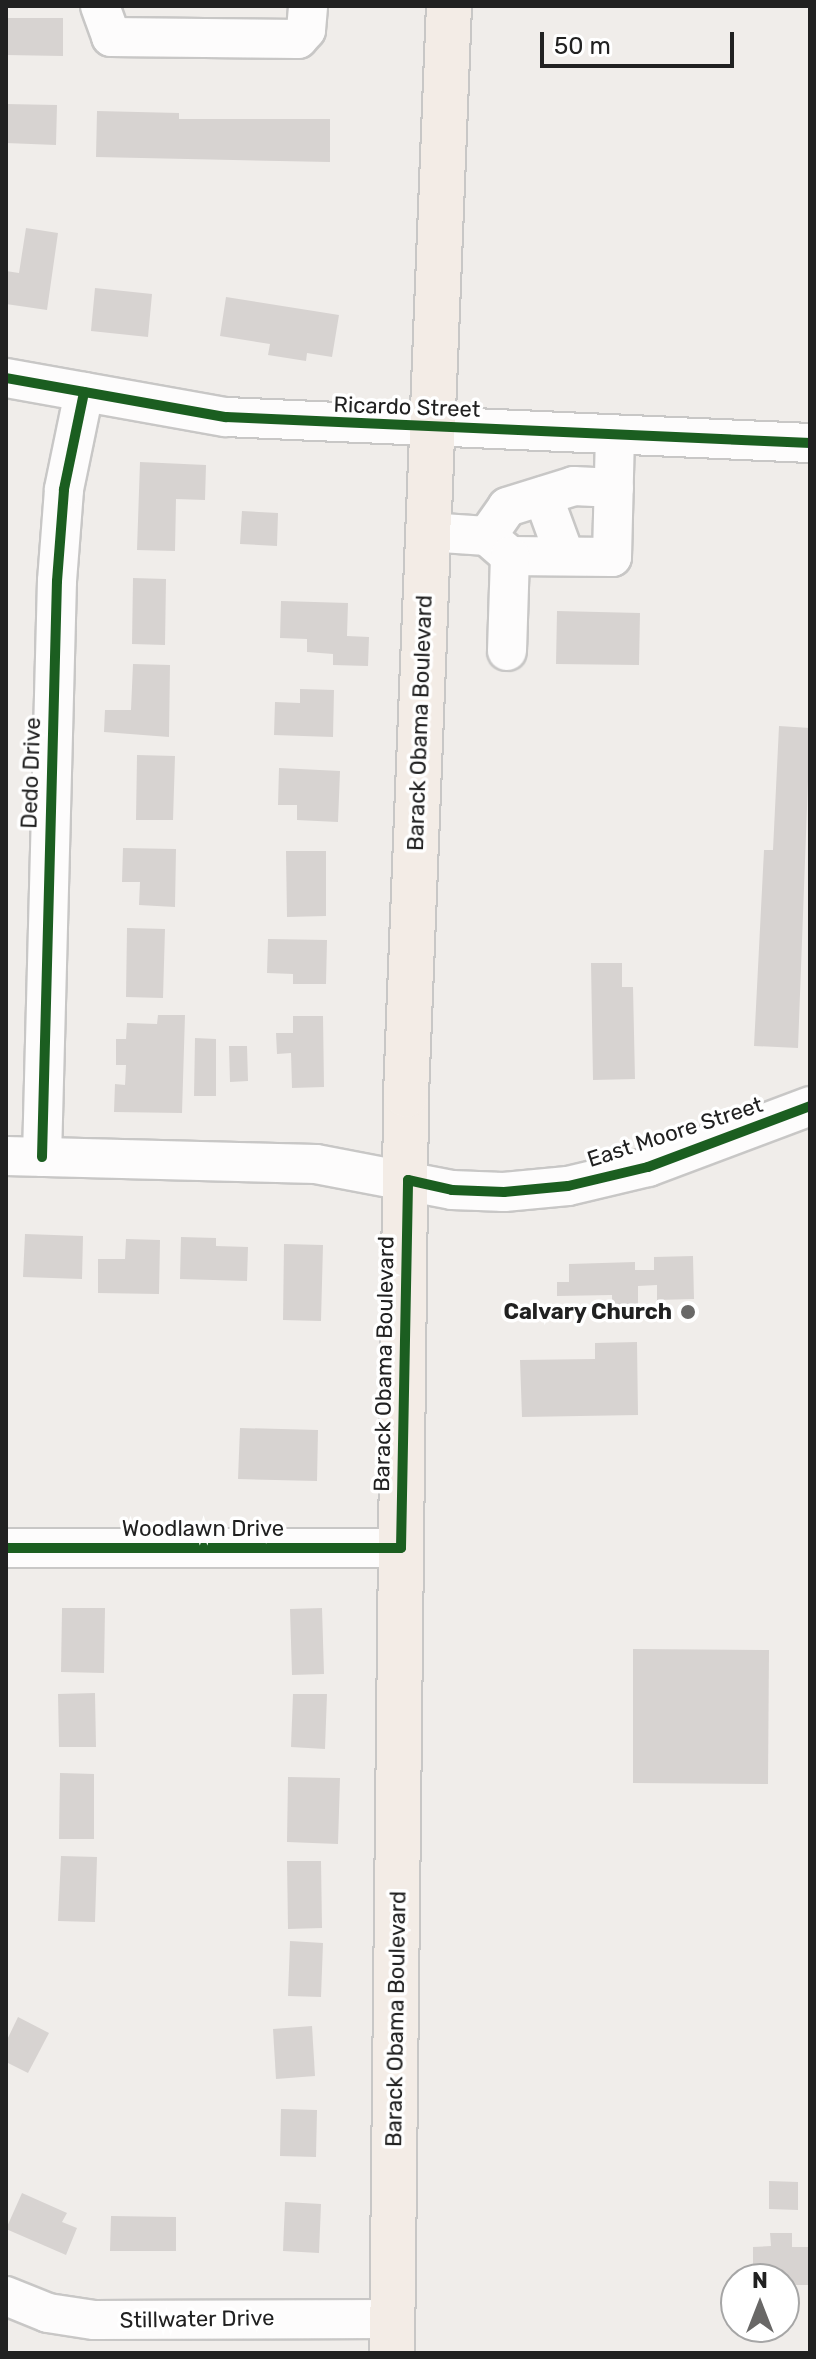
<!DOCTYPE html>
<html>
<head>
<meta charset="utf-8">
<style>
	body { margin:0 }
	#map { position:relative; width:816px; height:2359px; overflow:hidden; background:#f0edea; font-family:Rubik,sans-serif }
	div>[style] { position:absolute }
	.building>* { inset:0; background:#d7d3d1 }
	.roads { filter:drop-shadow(2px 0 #c8c7c6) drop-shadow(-2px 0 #c8c7c6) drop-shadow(0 2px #c8c7c6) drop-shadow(0 -2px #c8c7c6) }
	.minor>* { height:38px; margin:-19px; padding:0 19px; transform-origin:19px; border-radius:19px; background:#fdfcfc }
	.major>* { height:44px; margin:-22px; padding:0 22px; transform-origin:22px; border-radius:22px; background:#f3ece6 }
	.cycleway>* { height:10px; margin:-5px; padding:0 5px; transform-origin:5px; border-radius:5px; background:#1b5e20 }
	.dots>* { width:22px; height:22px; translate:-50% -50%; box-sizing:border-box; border:4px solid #fff; border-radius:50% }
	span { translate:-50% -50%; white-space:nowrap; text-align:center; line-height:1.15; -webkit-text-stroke:7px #fff; paint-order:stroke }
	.street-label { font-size:22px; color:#212121 }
	.poi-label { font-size:22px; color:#212121; font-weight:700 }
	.right { translate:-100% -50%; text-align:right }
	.frame { position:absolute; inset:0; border:8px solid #212121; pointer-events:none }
	.north { position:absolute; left:720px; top:2263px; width:80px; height:80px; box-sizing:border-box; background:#fff; border:2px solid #a6a6a6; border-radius:50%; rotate:0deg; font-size:22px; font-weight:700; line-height:32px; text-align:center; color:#212121 }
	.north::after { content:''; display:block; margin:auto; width:28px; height:36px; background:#696867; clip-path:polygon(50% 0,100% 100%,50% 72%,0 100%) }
	.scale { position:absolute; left:540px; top:32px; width:194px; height:36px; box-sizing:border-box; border:4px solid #212121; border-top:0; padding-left:10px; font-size:24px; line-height:28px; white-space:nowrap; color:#212121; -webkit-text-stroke:6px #fff; paint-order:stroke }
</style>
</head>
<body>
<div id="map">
	<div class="building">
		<div style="clip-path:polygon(6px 18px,63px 18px,63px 56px,6px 55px)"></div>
		<div style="clip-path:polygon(6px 104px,57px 105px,56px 145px,6px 143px)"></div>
		<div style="clip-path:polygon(97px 111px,179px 113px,179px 119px,330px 119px,330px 162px,96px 157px)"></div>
		<div style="clip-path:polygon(26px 228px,58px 233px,47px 310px,6px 304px,6px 271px,19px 273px)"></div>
		<div style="clip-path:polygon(95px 288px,152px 294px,148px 337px,91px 331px)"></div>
		<div style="clip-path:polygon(226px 297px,339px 315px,332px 357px,307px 353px,306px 361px,268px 355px,270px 344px,220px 336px)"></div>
		<div style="clip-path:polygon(140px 462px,206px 465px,205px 500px,176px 499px,175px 551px,137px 550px)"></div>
		<div style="clip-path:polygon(242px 511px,278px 513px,277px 546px,240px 544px)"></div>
		<div style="clip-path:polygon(133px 578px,166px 579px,165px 645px,132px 644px)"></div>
		<div style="clip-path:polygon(281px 601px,348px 603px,347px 636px,369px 637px,368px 666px,333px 665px,333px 654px,307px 652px,307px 639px,280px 638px)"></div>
		<div style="clip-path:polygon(557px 611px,640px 613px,639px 665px,556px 664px)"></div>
		<div style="clip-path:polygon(133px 664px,170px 665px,169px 737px,104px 732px,105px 710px,131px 710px)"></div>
		<div style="clip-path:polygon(300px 689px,334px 690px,333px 737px,274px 735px,275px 702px,300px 703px)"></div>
		<div style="clip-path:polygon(779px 726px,810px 728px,798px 1048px,754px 1046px,764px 850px,773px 850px)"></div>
		<div style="clip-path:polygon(137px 755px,175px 756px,173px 820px,136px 820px)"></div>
		<div style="clip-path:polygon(279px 768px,340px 771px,338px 822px,297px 820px,297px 805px,278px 805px)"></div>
		<div style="clip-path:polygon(123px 848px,176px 849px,175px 907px,139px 905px,140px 882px,122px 882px)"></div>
		<div style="clip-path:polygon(286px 851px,326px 851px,326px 916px,287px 917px)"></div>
		<div style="clip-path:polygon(127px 928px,165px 929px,163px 998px,126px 997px)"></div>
		<div style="clip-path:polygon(268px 939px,327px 940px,326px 984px,293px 984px,293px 974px,267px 973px)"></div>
		<div style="clip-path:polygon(591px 963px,622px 963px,622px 987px,633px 987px,635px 1079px,593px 1080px)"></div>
		<div style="clip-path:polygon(158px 1015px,185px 1015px,182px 1113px,114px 1112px,115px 1084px,125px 1085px,126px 1065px,116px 1065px,116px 1039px,126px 1039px,127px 1023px,157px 1024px)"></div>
		<div style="clip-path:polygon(293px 1016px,323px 1016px,324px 1087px,292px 1088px,291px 1053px,277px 1054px,276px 1033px,293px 1033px)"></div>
		<div style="clip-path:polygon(195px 1038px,216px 1039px,216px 1096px,194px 1096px)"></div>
		<div style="clip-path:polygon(229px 1046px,247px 1046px,248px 1081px,230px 1082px)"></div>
		<div style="clip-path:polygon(25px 1234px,83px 1236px,82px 1279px,23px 1277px)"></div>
		<div style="clip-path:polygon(181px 1237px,216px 1238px,216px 1246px,248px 1247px,247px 1281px,180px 1279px)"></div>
		<div style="clip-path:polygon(126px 1239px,160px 1240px,159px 1294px,98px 1293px,98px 1259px,125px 1259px)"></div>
		<div style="clip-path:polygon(284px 1244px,323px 1245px,321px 1321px,283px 1320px)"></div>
		<div style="clip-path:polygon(693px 1256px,694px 1299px,657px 1300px,657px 1285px,638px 1286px,638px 1304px,612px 1305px,612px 1295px,557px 1296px,557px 1282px,569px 1282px,569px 1264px,635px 1262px,635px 1270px,654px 1270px,654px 1257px)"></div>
		<div style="clip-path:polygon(637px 1342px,638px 1415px,522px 1417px,520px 1360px,595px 1359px,595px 1343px)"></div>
		<div style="clip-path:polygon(240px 1428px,318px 1430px,317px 1481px,238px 1479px)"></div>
		<div style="clip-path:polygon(62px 1608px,105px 1608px,104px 1673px,61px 1672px)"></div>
		<div style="clip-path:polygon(322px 1608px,324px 1674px,292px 1675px,290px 1609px)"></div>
		<div style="clip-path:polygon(633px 1649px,769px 1650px,768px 1784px,633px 1783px)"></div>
		<div style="clip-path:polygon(95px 1693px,96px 1747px,59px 1747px,58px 1694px)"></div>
		<div style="clip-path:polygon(293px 1694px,327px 1694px,325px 1749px,291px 1747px)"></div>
		<div style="clip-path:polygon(60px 1773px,94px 1774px,94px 1839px,59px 1839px)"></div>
		<div style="clip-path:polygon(288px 1777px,340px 1778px,338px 1844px,287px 1842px)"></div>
		<div style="clip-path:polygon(61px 1856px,97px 1857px,95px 1922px,58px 1921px)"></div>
		<div style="clip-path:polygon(287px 1861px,321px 1861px,322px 1928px,288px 1929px)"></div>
		<div style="clip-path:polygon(290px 1941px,323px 1943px,321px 1997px,288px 1996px)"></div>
		<div style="clip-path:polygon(18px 2017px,49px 2033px,28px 2073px,6px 2062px,6px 2042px)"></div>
		<div style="clip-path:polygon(312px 2026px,315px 2076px,276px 2079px,273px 2029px)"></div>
		<div style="clip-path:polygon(281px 2109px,317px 2110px,316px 2157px,280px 2156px)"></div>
		<div style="clip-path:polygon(769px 2181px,798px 2182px,798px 2210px,769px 2209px)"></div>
		<div style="clip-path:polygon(22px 2193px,67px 2213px,62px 2222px,77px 2228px,66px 2255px,6px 2229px)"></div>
		<div style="clip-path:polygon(285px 2202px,321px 2204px,319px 2253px,283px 2251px)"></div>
		<div style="clip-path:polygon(111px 2216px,176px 2217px,176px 2251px,110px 2251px)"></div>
		<div style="clip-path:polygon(770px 2233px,792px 2233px,792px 2247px,810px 2247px,810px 2285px,784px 2285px,784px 2279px,753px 2279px,753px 2247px,771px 2246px)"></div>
	</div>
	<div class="roads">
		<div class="minor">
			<div style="left:100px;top:6px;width:33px;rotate:70deg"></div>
			<div style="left:111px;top:37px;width:187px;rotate:0.6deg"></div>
			<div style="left:298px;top:39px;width:12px;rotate:-48deg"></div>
			<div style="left:306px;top:30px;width:24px;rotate:-85deg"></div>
			<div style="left:6px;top:378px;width:223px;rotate:10.1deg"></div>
			<div style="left:226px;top:417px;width:585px;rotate:2.55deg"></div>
			<div style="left:543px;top:496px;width:64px;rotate:69.9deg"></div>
			<div style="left:427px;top:532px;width:60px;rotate:3.8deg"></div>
			<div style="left:487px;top:536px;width:30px;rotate:41deg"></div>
			<div style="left:510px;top:556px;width:102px;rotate:0.6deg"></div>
			<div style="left:612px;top:557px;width:120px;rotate:-88.6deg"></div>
			<div style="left:487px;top:536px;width:35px;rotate:-55deg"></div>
			<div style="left:507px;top:507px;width:70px;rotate:-17.4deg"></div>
			<div style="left:574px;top:486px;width:40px;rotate:2.9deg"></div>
			<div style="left:507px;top:651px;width:95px;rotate:-88.2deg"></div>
			<div style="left:6px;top:1156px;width:310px;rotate:1.5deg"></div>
			<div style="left:316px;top:1164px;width:138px;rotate:10.8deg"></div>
			<div style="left:452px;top:1190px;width:52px;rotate:2.2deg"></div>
			<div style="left:504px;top:1192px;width:64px;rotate:-5.4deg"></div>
			<div style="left:568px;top:1186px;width:82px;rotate:-13.4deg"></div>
			<div style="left:648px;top:1167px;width:173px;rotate:-20.6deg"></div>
			<div style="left:42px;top:1157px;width:576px;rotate:-88.51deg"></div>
			<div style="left:57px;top:581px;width:92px;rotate:-85.6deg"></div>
			<div style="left:64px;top:489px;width:99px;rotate:-78.3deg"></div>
			<div style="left:6px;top:1548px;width:395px"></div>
			<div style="left:6px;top:2296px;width:45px;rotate:22deg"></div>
			<div style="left:48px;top:2313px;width:47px;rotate:8.7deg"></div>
			<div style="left:94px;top:2320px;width:298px;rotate:-0.2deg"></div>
		</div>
		<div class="major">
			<div style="left:392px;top:2353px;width:1258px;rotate:-89.36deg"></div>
			<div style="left:406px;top:1095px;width:1090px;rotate:-87.74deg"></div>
		</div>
	</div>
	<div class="cycleway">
		<div style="left:6px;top:378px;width:223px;rotate:10.1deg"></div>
		<div style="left:226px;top:417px;width:585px;rotate:2.55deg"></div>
		<div style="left:42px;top:1157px;width:576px;rotate:-88.51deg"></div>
		<div style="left:57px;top:581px;width:92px;rotate:-85.6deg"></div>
		<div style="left:64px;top:489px;width:99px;rotate:-78.3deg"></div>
		<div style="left:6px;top:1548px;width:395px"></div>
		<div style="left:401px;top:1548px;width:368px;rotate:-88.9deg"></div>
		<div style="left:408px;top:1180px;width:45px;rotate:12.8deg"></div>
		<div style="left:452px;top:1190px;width:52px;rotate:2.2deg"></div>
		<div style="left:504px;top:1192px;width:64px;rotate:-5.4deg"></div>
		<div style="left:568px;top:1186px;width:82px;rotate:-13.4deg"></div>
		<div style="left:648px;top:1167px;width:173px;rotate:-20.6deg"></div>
	</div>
	<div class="dots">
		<div style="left:688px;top:1312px;background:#696867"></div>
	</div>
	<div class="street-label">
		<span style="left:407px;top:407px;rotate:2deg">Ricardo Street</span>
		<span style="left:420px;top:723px;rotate:-88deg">Barack Obama Boulevard</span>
		<span style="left:31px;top:773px;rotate:-88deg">Dedo Drive</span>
		<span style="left:675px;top:1132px;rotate:-18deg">East Moore Street</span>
		<span style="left:384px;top:1364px;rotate:-89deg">Barack Obama Boulevard</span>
		<span style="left:203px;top:1529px">Woodlawn Drive</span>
		<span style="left:396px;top:2019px;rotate:-89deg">Barack Obama Boulevard</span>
		<span style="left:197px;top:2319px;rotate:-1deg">Stillwater Drive</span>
	</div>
	<div class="poi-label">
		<span class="right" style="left:672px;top:1312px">Calvary Church</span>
	</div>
	<div class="frame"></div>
	<div class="north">N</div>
	<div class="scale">50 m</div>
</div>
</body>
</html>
